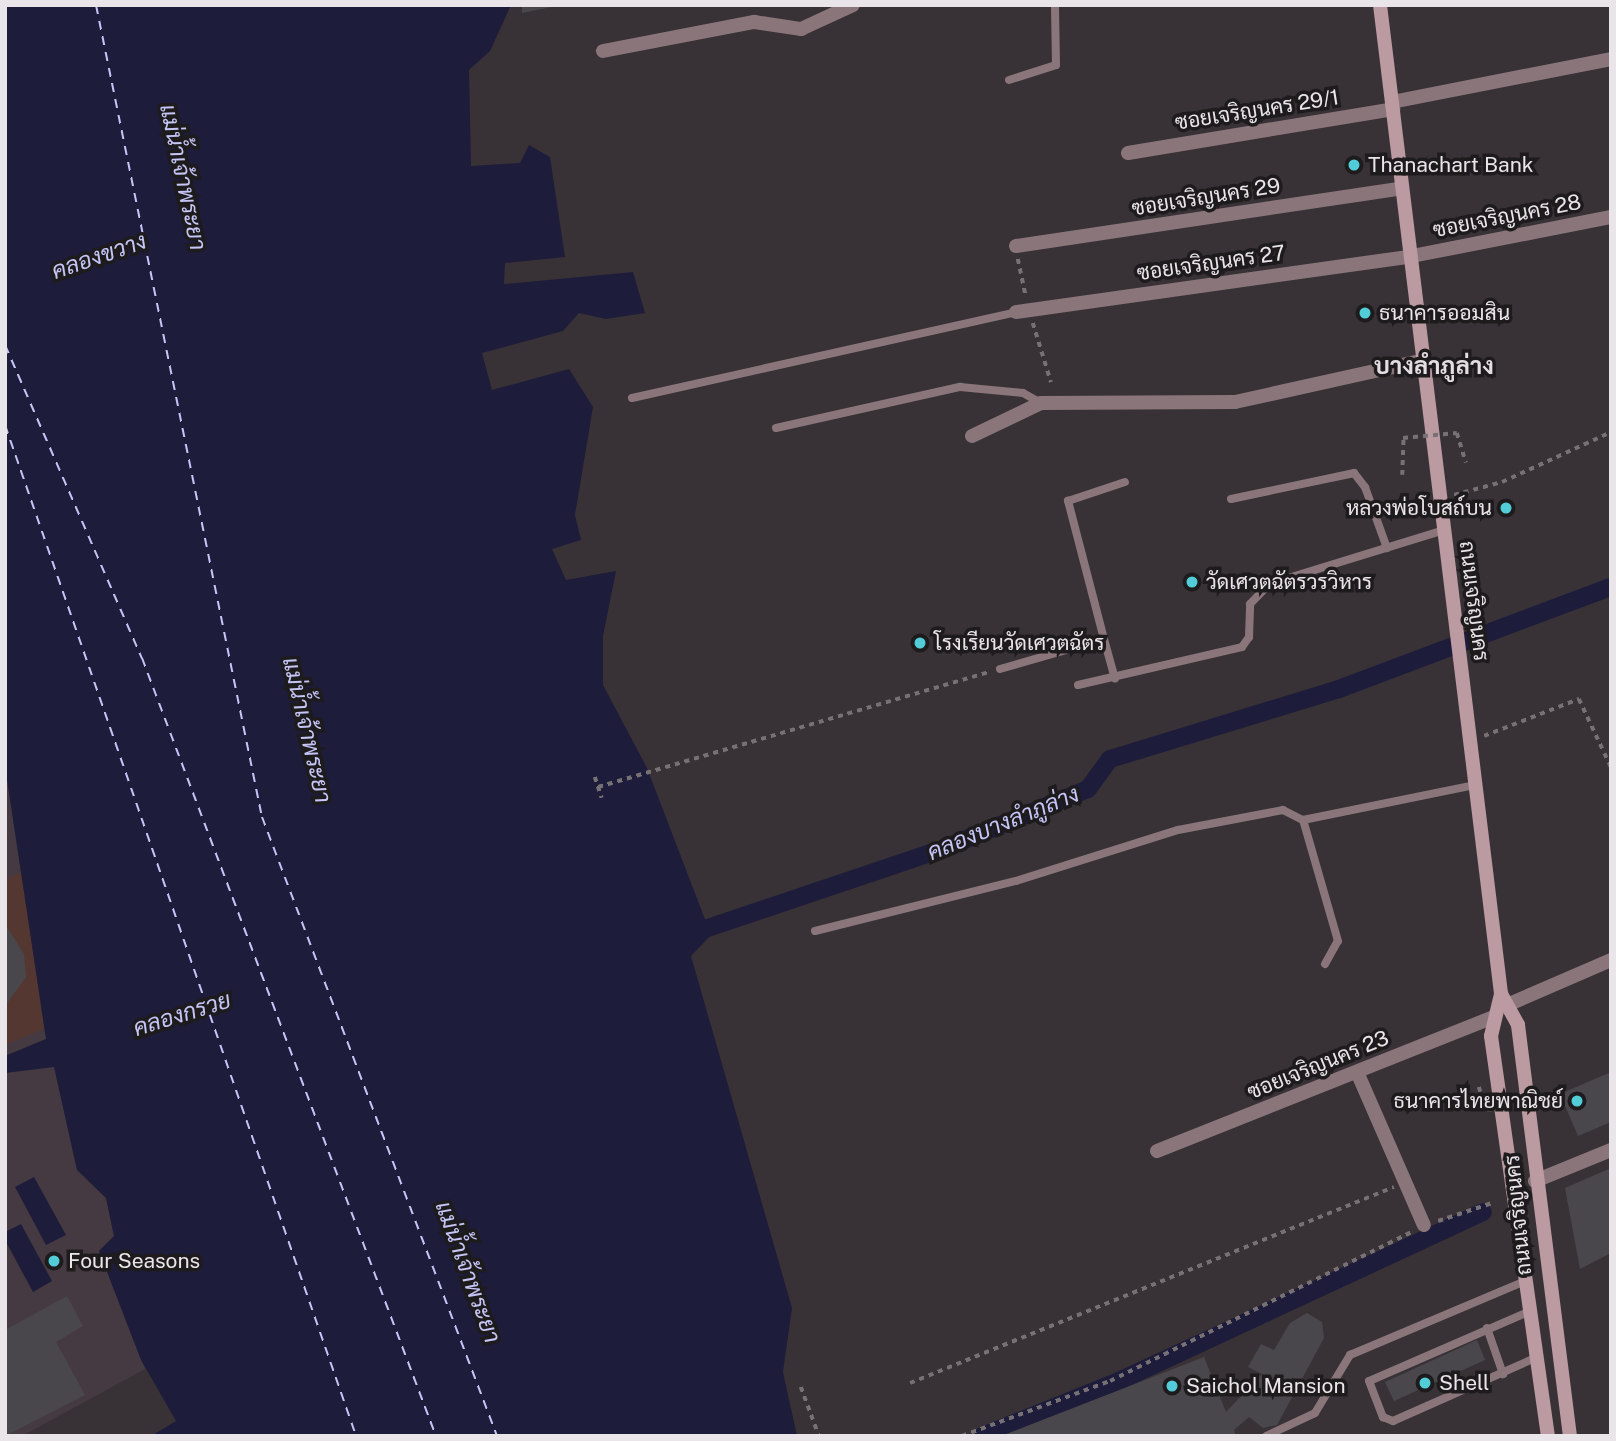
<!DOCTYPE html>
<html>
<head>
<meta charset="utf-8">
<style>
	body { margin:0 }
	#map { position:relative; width:1616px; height:1441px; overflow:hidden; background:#383236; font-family:"Public Sans",Sarabun,sans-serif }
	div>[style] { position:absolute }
	.built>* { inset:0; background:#453a41 }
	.green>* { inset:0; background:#553731 }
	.water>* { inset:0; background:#1e1c3b }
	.canal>* { height:18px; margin:-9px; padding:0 9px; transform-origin:9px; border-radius:9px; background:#1e1c3b }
	.ferry>* { height:2px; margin-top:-1px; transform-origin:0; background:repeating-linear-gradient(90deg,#c5c5f7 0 9px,transparent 0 16px) }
	.building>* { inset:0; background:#4a474c }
	.path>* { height:3.5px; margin-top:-1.75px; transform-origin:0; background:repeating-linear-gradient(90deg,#777175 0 5px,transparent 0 10px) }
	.service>* { height:8px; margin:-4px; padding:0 4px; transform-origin:4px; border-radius:4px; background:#8a767a }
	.minor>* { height:14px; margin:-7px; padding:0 7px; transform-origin:7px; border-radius:7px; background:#8a767a }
	.secondary>* { height:14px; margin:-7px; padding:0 7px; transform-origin:7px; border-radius:7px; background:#bb9ba1 }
	.path-bridge>* { height:3.5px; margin-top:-1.75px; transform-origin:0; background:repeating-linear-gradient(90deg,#777175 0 5px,transparent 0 10px) }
	.dots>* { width:19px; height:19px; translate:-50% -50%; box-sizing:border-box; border:4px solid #1e1b1d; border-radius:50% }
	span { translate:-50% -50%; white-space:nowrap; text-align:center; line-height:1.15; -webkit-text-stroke:7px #1e1b1d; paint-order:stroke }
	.street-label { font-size:21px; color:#e9e5e8 }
	.poi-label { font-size:21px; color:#e9e5e8 }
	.left { translate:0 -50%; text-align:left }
	.right { translate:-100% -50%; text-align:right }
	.water-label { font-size:23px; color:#c5c5f7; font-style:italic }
	.quarter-label { font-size:24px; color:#e4dde1; font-weight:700 }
	.frame { position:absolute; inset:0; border:7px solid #e9e5e8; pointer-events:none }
</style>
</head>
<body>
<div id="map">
	<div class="built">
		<div style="clip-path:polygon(5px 766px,46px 1039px,5px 1056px)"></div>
		<div style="clip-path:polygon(54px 1066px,77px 1170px,106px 1198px,114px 1236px,99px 1251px,145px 1369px,22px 1436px,5px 1436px,5px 1073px)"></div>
	</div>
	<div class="green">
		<div style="clip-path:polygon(22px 872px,44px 1029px,5px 1045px,5px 880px)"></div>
	</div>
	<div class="water">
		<div style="clip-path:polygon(5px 5px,511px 5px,490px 51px,469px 70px,471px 166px,520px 163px,529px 145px,550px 157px,565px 257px,505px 263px,504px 284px,633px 272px,645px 313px,606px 319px,579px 313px,563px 331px,482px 353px,492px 390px,569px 369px,593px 407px,575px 515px,581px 540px,552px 549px,566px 580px,616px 571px,603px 636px,603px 685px,647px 768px,711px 935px,691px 956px,792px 1308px,783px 1372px,797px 1436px,151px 1436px,176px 1421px,141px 1360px,99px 1251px,114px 1236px,106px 1198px,77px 1170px,54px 1067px,5px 1073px,5px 1056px,46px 1039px,5px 766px)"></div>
		<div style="clip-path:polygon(34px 1177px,66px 1235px,46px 1245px,15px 1187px)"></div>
		<div style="clip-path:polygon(21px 1224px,52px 1281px,33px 1292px,5px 1240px,5px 1232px)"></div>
	</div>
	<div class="canal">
		<div style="left:687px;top:935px;width:267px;rotate:-18.6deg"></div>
		<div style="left:940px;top:850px;width:160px;rotate:-22.4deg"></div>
		<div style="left:1088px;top:789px;width:37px;rotate:-54deg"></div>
		<div style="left:1110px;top:759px;width:239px;rotate:-17deg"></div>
		<div style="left:1339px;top:689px;width:290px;rotate:-20.6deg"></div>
		<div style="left:982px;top:1436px;width:148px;rotate:-21.9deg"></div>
		<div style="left:1119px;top:1381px;width:401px;rotate:-24.9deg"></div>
	</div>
	<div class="ferry">
		<div style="left:96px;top:5px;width:829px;rotate:78.45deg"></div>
		<div style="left:262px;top:817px;width:662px;rotate:69.21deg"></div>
		<div style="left:5px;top:345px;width:342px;rotate:66.4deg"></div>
		<div style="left:142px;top:658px;width:832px;rotate:69.3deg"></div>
		<div style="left:5px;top:425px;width:1070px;rotate:70.85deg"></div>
	</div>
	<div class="building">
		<div style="clip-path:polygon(522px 5px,556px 5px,556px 6px,522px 13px)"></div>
		<div style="clip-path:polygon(5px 924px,24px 954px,26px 977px,5px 1006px)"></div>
		<div style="clip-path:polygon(1611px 1072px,1611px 1122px,1578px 1136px,1560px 1094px)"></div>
		<div style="clip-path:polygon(1611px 1168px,1611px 1253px,1580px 1269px,1565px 1188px)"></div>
		<div style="clip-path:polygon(67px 1296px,83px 1326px,56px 1342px,85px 1395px,5px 1436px,5px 1330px)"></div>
		<div style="clip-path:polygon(1307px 1313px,1322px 1322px,1324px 1338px,1277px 1425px,1263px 1428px,1249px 1417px,1234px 1430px,1236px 1436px,1001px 1436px,1204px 1357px,1226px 1412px,1262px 1374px,1248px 1367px,1261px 1344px,1274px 1350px,1290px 1323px)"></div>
		<div style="clip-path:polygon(1477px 1340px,1485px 1360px,1394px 1401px,1385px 1382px)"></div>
	</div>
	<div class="path">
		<div style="left:1018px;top:259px;width:38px;rotate:78deg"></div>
		<div style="left:1033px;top:323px;width:62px;rotate:73deg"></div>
		<div style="left:1457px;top:433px;width:31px;rotate:73deg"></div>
		<div style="left:1402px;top:475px;width:37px;rotate:-88deg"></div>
		<div style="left:1454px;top:495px;width:50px;rotate:-15.2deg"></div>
		<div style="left:1502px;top:482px;width:120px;rotate:-24.6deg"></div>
		<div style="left:1484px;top:736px;width:102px;rotate:-21.3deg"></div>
		<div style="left:1579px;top:699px;width:75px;rotate:64.8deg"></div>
		<div style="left:595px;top:777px;width:22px;rotate:72deg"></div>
		<div style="left:598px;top:787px;width:408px;rotate:-16.4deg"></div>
		<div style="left:1479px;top:1087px;width:13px;rotate:72deg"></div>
		<div style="left:1438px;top:1221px;width:57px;rotate:-18.4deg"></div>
		<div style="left:910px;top:1383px;width:522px;rotate:-22.05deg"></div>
		<div style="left:801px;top:1387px;width:52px;rotate:69.8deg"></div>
		<div style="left:962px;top:1436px;width:158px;rotate:-20.4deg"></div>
		<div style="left:1110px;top:1381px;width:336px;rotate:-26.3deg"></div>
	</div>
	<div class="service">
		<div style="left:1009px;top:80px;width:49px;rotate:-17.7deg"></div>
		<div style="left:1056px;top:65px;width:60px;rotate:-91deg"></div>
		<div style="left:632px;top:398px;width:394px;rotate:-12.6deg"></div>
		<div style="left:776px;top:428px;width:189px;rotate:-12.6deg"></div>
		<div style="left:960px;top:387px;width:63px;rotate:5.4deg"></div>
		<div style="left:1023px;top:393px;width:21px;rotate:29deg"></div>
		<div style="left:1231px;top:499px;width:126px;rotate:-11.9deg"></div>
		<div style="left:1354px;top:473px;width:18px;rotate:52deg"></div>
		<div style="left:1365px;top:487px;width:65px;rotate:70.2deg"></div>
		<div style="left:1104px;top:639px;width:143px;rotate:-104.6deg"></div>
		<div style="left:1068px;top:501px;width:60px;rotate:-18.4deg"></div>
		<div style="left:1000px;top:669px;width:108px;rotate:-16.1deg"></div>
		<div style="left:1104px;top:639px;width:41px;rotate:74.6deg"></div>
		<div style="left:1078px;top:685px;width:168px;rotate:-13deg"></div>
		<div style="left:1242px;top:647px;width:12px;rotate:-55deg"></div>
		<div style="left:1249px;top:637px;width:33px;rotate:-88deg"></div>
		<div style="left:1250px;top:604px;width:28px;rotate:-46deg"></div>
		<div style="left:1269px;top:584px;width:183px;rotate:-17.1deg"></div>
		<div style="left:815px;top:931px;width:207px;rotate:-14deg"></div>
		<div style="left:1016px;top:881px;width:170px;rotate:-17.5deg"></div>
		<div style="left:1178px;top:830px;width:107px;rotate:-10.8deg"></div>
		<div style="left:1283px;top:810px;width:22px;rotate:27deg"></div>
		<div style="left:1325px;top:964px;width:26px;rotate:-61deg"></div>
		<div style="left:1338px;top:941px;width:126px;rotate:-106.1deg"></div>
		<div style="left:1303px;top:820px;width:176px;rotate:-11.5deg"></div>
		<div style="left:1528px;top:1312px;width:173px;rotate:156.5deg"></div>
		<div style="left:1369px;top:1381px;width:39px;rotate:69deg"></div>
		<div style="left:1383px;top:1417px;width:11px;rotate:22deg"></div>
		<div style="left:1393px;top:1421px;width:155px;rotate:-23.9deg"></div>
		<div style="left:1487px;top:1328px;width:49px;rotate:70.8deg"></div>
		<div style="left:1266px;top:1436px;width:54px;rotate:-25.1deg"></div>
		<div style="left:1315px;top:1413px;width:68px;rotate:-58.9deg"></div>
		<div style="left:1350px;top:1355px;width:188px;rotate:-22.9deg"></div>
	</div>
	<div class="minor">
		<div style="left:603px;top:51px;width:154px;rotate:-10.9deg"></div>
		<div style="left:754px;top:22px;width:48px;rotate:8.5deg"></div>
		<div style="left:801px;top:29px;width:57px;rotate:-24.8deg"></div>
		<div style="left:1392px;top:102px;width:223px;rotate:-11.1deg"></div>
		<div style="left:1128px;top:153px;width:269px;rotate:-9.4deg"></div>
		<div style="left:1016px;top:246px;width:390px;rotate:-8.5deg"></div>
		<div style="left:1016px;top:312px;width:400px;rotate:-8deg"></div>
		<div style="left:1412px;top:256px;width:203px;rotate:-11.1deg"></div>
		<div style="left:972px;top:436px;width:76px;rotate:-25.6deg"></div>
		<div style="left:1041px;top:403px;width:194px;rotate:-0.3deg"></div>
		<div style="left:1235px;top:402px;width:194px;rotate:-12.5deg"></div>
		<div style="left:1507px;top:1005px;width:113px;rotate:-23.4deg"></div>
		<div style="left:1357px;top:1072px;width:167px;rotate:66.4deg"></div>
		<div style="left:1157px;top:1151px;width:363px;rotate:-21.7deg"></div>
		<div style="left:1535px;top:1181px;width:82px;rotate:-22.2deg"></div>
	</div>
	<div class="secondary">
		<div style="left:1380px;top:5px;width:996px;rotate:83.02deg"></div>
		<div style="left:1501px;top:994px;width:35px;rotate:61deg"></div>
		<div style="left:1518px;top:1025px;width:414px;rotate:82.8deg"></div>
		<div style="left:1501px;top:994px;width:43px;rotate:103.4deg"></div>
		<div style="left:1491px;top:1036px;width:404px;rotate:81.9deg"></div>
	</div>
	<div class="path-bridge">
		<div style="left:1403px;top:438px;width:54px;rotate:-5.3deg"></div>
		<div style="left:1487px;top:1110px;width:53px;rotate:-6.5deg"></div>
	</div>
	<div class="dots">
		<div style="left:1354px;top:165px;background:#52ccd6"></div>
		<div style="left:1365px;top:313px;background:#52ccd6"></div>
		<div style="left:1506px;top:508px;background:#52ccd6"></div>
		<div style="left:1192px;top:582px;background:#52ccd6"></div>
		<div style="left:920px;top:643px;background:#52ccd6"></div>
		<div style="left:1577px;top:1101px;background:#52ccd6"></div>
		<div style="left:54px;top:1261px;background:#52ccd6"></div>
		<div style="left:1425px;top:1383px;background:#52ccd6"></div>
		<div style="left:1172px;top:1386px;background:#52ccd6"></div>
	</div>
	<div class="street-label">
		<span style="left:1257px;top:110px;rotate:-9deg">ซอยเจริญนคร 29/1</span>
		<span style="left:1206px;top:197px;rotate:-9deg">ซอยเจริญนคร 29</span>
		<span style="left:1507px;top:216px;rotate:-11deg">ซอยเจริญนคร 28</span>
		<span style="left:1211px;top:263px;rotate:-8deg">ซอยเจริญนคร 27</span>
		<span style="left:1474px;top:601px;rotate:83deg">ถนนเจริญนคร</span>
		<span style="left:1318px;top:1065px;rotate:-22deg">ซอยเจริญนคร 23</span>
		<span style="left:1518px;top:1215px;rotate:-96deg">ถนนเจริญนคร</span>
	</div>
	<div class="poi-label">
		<span class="left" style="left:1368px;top:165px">Thanachart Bank</span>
		<span class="left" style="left:1379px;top:313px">ธนาคารออมสิน</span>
		<span class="right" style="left:1492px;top:508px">หลวงพ่อโบสถ์บน</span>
		<span class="left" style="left:1206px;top:582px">วัดเศวตฉัตรวรวิหาร</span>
		<span class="left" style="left:934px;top:643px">โรงเรียนวัดเศวตฉัตร</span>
		<span class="right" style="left:1563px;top:1101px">ธนาคารไทยพาณิชย์</span>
		<span class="left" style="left:68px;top:1261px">Four Seasons</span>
		<span class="left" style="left:1439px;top:1383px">Shell</span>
		<span class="left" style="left:1186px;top:1386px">Saichol Mansion</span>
	</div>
	<div class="water-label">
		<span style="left:183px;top:177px;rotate:78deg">แม่น้ำเจ้าพระยา</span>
		<span style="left:99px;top:256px;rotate:-19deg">คลองขวาง</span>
		<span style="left:307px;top:730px;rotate:77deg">แม่น้ำเจ้าพระยา</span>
		<span style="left:1003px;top:823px;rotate:-22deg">คลองบางลำภูล่าง</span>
		<span style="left:182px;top:1014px;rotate:-17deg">คลองกรวย</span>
		<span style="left:468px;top:1272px;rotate:70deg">แม่น้ำเจ้าพระยา</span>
	</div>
	<div class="quarter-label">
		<span style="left:1434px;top:366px">บางลำภูล่าง</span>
	</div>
	<div class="frame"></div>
</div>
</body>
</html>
